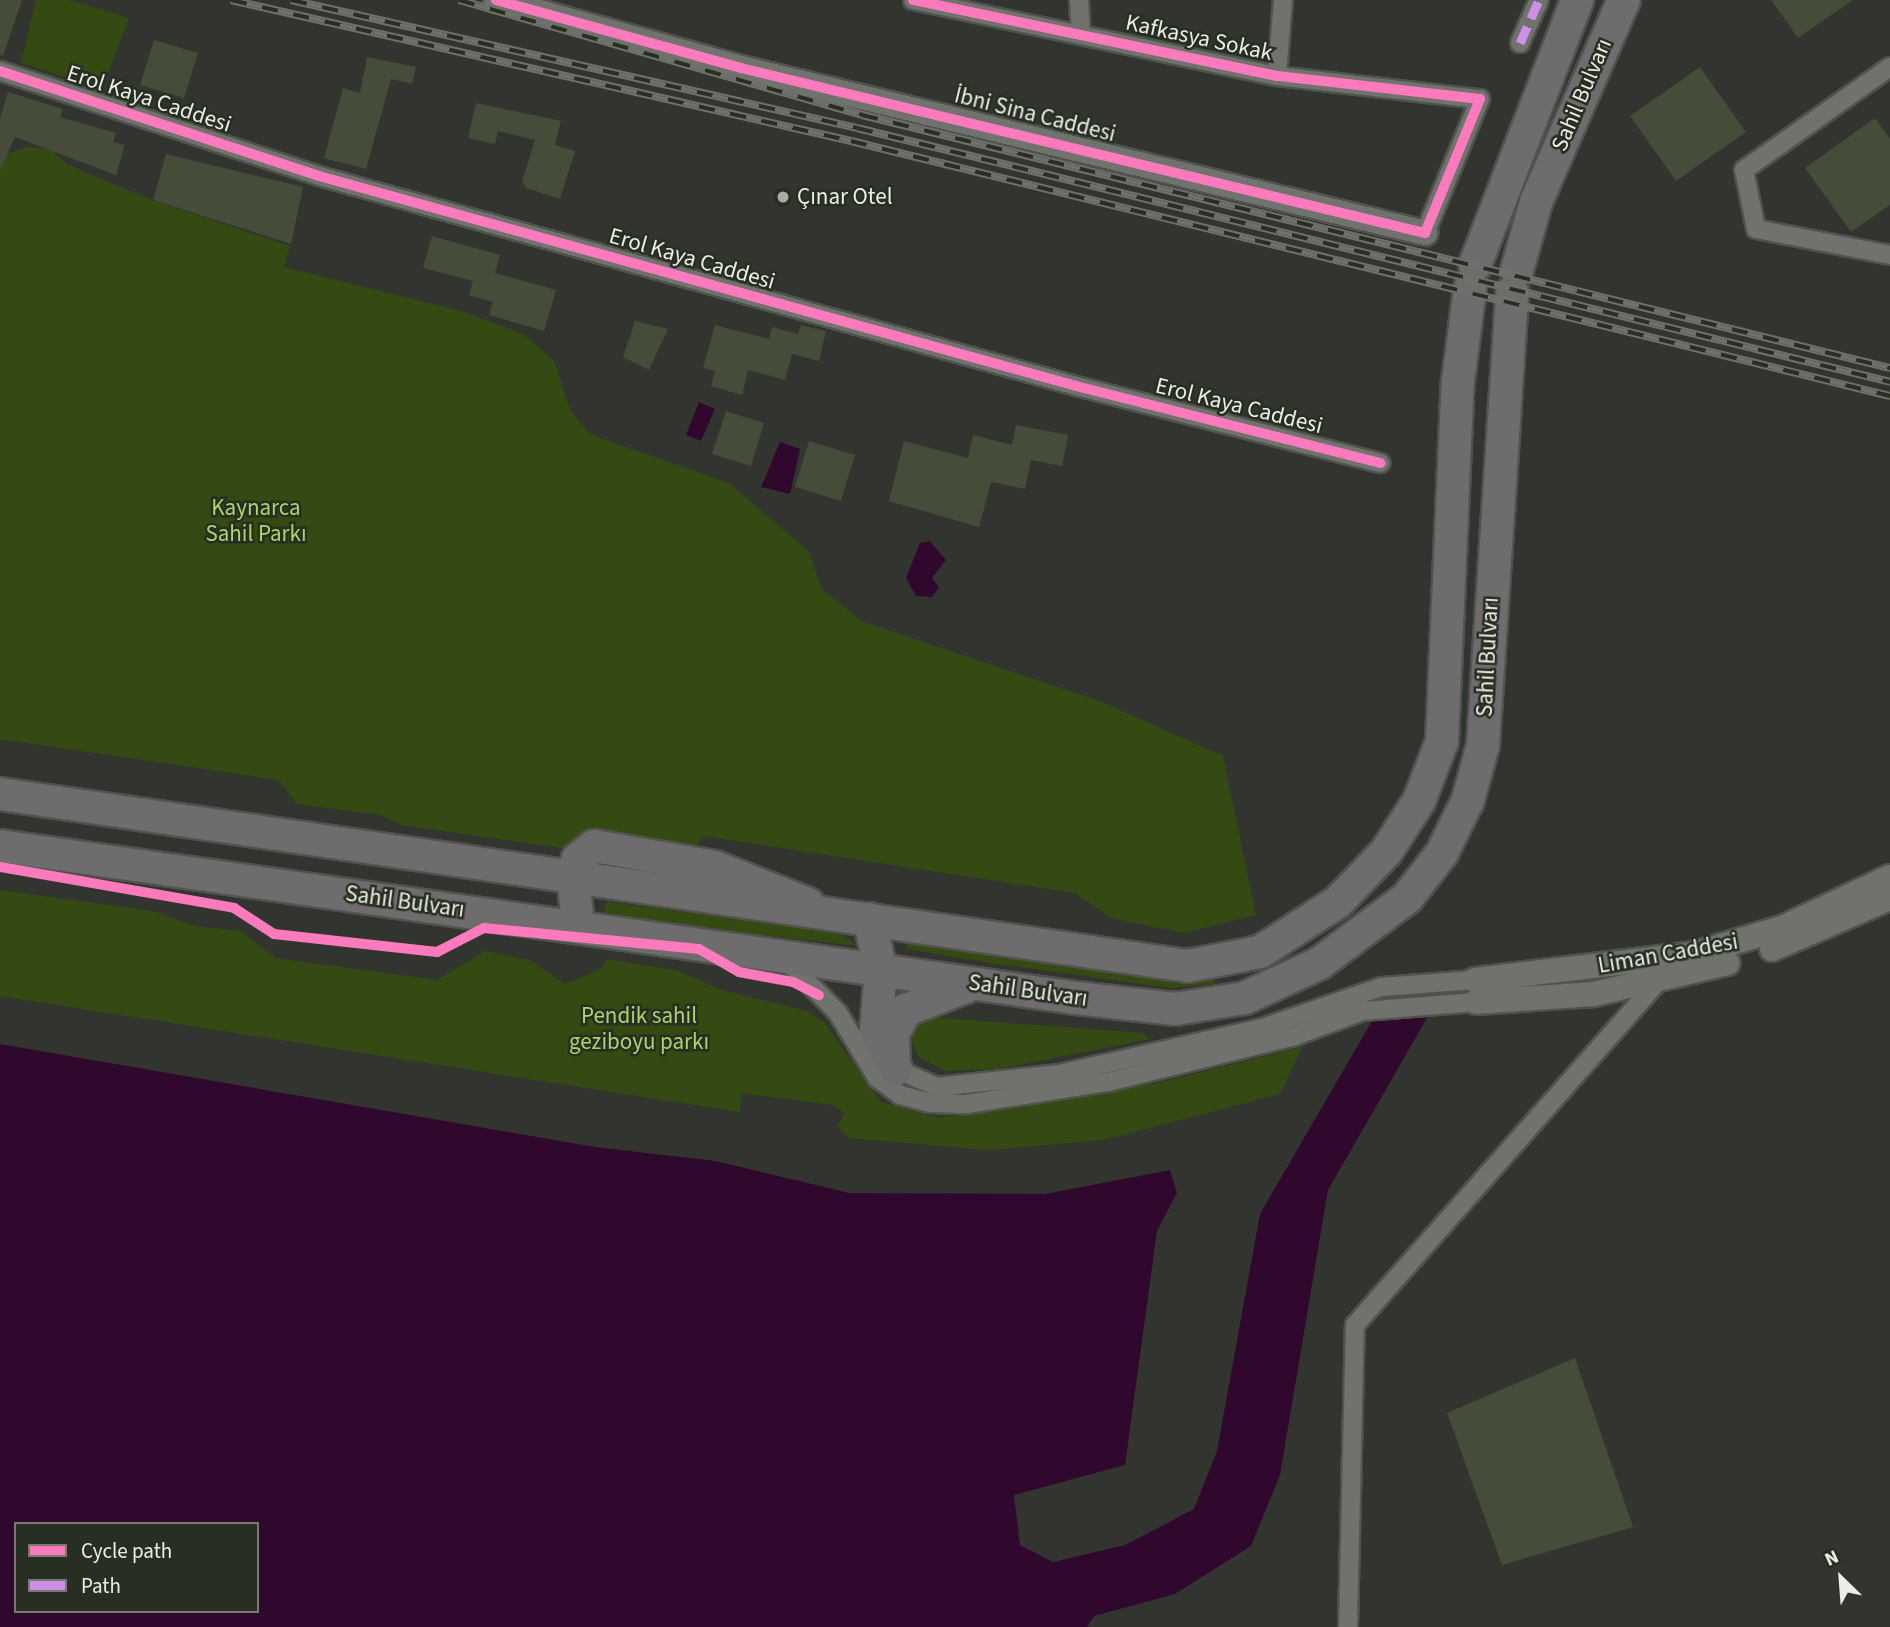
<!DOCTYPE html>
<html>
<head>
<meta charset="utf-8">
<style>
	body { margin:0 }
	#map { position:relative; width:1890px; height:1627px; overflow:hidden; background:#32352f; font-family:"Source Sans 3",sans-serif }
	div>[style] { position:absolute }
	.green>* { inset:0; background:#354a13 }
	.water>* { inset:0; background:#30082d }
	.building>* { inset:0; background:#454c39 }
	.roads { filter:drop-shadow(2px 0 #50534d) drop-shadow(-2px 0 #50534d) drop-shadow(0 2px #50534d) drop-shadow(0 -2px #50534d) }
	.street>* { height:18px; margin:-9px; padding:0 9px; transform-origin:9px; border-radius:9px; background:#70726e }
	.secondary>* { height:24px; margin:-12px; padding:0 12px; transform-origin:12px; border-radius:12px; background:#70726e }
	.highway>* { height:32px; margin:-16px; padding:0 16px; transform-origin:16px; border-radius:16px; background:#6f6c6d }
	.rail>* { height:8px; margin-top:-4px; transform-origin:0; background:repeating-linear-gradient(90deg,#282e22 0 16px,#6e706b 0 32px); box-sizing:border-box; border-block:2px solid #6e706b }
	.quiet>* { height:9px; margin-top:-4.5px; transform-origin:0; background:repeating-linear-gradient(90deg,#ce8fe9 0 18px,transparent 0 27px) }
	.cycleway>* { height:10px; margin:-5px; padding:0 5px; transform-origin:5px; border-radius:5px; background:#fd7abc }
	.dots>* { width:19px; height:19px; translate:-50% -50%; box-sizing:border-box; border:4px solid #282e22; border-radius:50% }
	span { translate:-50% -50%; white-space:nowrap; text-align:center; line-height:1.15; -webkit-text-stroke:5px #282e22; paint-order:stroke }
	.street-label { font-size:23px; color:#eaeee6 }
	.poi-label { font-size:23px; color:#eaeee6 }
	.left { translate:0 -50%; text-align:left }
	.park-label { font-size:23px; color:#a8d66a }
	.legend { position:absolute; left:14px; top:1522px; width:245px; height:91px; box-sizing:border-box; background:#282e22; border:2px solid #767b70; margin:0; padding:9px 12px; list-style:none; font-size:21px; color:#eaeee6 }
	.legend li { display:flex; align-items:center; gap:14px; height:35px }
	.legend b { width:35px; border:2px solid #767b70 }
	.north { position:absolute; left:1806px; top:1543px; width:70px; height:70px; -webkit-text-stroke:5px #282e22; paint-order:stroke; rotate:335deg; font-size:19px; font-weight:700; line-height:28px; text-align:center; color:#eaeee6 }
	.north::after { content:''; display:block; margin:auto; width:24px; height:32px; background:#eaeee6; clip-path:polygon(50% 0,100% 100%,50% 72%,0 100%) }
</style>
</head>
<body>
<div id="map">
	<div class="green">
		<div style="clip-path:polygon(36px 0,69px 0,129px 18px,102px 89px,21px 63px)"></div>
		<div style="clip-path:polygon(25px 147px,50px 149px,68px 165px,152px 200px,290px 246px,284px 267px,461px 311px,523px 334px,555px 362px,570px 410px,591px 435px,729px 483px,808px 551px,822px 589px,861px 621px,1102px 702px,1223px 756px,1256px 915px,1183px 933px,1111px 918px,1075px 893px,704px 836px,688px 853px,598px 853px,401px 825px,381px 815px,297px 804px,279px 780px,0 739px,0 157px)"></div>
		<div style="clip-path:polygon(0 890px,152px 911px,194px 926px,241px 931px,275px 958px,437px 980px,485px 951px,530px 960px,565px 984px,601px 969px,607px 959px,679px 971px,721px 990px,807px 1011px,824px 1022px,881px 1102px,938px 1118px,1158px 1083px,1302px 1047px,1280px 1094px,1104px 1140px,988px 1150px,849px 1138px,837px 1126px,845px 1113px,833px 1105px,741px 1093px,740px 1112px,0 996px)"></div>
		<div style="clip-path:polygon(608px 902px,838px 932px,858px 946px,607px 917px,603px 908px)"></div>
		<div style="clip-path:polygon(907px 938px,1215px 981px,1214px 984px,1171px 988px,984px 962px,906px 949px)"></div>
		<div style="clip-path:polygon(926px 1017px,1144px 1033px,1150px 1039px,998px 1069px,945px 1071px,918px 1056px,911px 1040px,912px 1028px)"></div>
	</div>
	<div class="water">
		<div style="clip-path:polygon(699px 402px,715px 409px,701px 441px,686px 435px)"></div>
		<div style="clip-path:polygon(780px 442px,800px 449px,790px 494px,761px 487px)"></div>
		<div style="clip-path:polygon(930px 541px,946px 560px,932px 578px,939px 587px,932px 597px,916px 596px,906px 578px,920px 543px)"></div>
		<div style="clip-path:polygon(evenodd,1431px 1011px,1328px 1190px,1280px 1475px,1251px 1546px,1175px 1594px,1094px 1616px,1087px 1627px,0 1627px,0 1044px,595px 1147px,715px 1161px,850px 1193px,1045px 1194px,1170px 1170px,1177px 1193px,1157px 1231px,1125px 1465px,1014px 1495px,1020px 1545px,1053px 1562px,1125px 1545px,1194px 1509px,1217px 1451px,1260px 1214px,1376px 1014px,1431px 1011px,16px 1524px,257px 1524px,257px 1611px,16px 1611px,16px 1524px)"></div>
	</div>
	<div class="building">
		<div style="clip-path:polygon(0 0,22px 0,3px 56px,0 55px)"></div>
		<div style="clip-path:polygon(1771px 0,1853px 0,1798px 38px)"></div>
		<div style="clip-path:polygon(154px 40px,198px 53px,184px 98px,140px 85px)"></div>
		<div style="clip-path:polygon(367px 57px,416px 67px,412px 84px,391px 79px,366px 169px,324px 158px,343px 88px,360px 93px)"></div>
		<div style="clip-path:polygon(1700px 67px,1746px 132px,1676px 181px,1630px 116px)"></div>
		<div style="clip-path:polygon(8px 92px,63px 109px,60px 117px,116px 133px,113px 142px,125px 145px,116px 175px,15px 137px,0 170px,0 119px)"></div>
		<div style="clip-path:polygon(476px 103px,561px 121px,555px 145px,575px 151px,560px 199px,526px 188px,522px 181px,535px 140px,498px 131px,495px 144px,468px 138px)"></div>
		<div style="clip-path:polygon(1875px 118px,1890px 139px,1890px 205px,1851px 232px,1805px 168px)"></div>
		<div style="clip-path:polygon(166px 154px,303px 187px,291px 244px,153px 200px)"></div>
		<div style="clip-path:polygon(432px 236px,500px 255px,495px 273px,556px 290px,544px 331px,489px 315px,493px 302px,469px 295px,473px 281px,423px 268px)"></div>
		<div style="clip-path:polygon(635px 321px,668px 329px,649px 370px,623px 357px)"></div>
		<div style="clip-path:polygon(715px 325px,769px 339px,772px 327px,798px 334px,801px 325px,826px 331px,819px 361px,792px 354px,785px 380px,748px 370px,742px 395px,711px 386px,715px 371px,703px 368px)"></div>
		<div style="clip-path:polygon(726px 411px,764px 423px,751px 466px,712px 454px)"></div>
		<div style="clip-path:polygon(1016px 425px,1068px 435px,1062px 466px,1031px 460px,1025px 489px,991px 482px,979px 527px,889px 501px,904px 441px,968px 458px,973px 435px,1012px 445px)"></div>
		<div style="clip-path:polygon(809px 441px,855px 455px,841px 501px,795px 487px)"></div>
		<div style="clip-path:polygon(1575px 1358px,1633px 1527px,1502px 1565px,1447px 1413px)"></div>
	</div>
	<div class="roads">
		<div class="street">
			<div style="left:913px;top:0;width:372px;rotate:11.8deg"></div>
			<div style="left:1277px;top:76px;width:204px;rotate:6.5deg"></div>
			<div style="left:1480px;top:99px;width:145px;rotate:112.3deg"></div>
			<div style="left:1079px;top:0;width:34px;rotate:87deg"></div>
			<div style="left:1520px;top:43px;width:47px;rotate:-66.2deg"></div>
			<div style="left:1890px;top:67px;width:179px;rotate:144.8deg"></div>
			<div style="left:1744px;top:170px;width:60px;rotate:78.5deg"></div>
			<div style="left:1756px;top:229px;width:136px;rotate:11deg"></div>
			<div style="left:0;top:71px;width:336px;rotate:18.2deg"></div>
			<div style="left:319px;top:176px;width:786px;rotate:15.5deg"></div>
			<div style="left:1076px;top:386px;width:314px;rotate:14.2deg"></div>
			<div style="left:1277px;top:76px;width:76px;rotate:-85.5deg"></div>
			<div style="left:785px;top:959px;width:76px;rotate:45.5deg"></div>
			<div style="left:838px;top:1013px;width:76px;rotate:59deg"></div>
			<div style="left:877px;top:1078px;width:29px;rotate:36deg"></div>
			<div style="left:900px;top:1095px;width:30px;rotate:15deg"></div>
			<div style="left:929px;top:1103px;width:38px;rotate:2deg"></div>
			<div style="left:967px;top:1104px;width:143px;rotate:-8.9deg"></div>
			<div style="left:1108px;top:1082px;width:193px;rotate:-13.8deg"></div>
			<div style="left:1295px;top:1036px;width:72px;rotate:-20.2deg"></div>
			<div style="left:1363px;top:1011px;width:113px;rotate:-4.6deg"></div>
			<div style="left:896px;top:1069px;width:45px;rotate:23.7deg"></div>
			<div style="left:937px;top:1087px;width:123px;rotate:-6.1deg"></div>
			<div style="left:1059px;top:1074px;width:208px;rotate:-12.8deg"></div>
			<div style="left:1262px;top:1028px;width:126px;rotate:-19deg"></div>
			<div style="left:1381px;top:987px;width:94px;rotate:-4.3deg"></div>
			<div style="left:1348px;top:1627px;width:302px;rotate:-88.7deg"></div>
			<div style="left:1355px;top:1325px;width:461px;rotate:-48.6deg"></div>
		</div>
		<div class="secondary">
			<div style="left:496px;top:0;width:254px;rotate:15.5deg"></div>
			<div style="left:741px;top:68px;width:704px;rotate:13.56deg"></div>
			<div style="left:1772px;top:949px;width:129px;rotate:-23.4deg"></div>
			<div style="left:1475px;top:980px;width:221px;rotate:-6.8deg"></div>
			<div style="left:1694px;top:954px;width:92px;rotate:-16.5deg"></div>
			<div style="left:1782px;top:928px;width:119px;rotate:-25.3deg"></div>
			<div style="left:1476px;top:1002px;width:118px;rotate:-3.9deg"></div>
			<div style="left:1594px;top:994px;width:137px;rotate:-13.1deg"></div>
		</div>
		<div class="highway">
			<div style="left:1475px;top:265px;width:284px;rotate:-68.9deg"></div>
			<div style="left:1517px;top:270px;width:71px;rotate:-74.4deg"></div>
			<div style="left:1536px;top:202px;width:220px;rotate:-66.5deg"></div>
			<div style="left:0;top:794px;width:1200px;rotate:8.24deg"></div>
			<div style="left:1188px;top:966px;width:73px;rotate:-11deg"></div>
			<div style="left:1260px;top:952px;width:93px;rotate:-32.7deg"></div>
			<div style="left:1338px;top:902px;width:69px;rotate:-46.2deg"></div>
			<div style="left:1386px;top:852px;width:61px;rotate:-57.1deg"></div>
			<div style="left:1419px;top:801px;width:64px;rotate:-69deg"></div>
			<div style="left:1442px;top:741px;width:360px;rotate:-87.5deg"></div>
			<div style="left:1458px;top:381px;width:93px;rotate:-82.6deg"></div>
			<div style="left:0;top:846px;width:1087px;rotate:8.04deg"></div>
			<div style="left:1076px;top:998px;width:100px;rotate:6.3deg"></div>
			<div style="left:1175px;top:1009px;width:71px;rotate:-8.9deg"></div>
			<div style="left:1245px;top:998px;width:83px;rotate:-25deg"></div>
			<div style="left:1320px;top:963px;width:109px;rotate:-36.8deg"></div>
			<div style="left:1407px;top:898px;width:57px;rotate:-52.1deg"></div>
			<div style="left:1442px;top:853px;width:59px;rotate:-63.9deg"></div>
			<div style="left:1468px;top:800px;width:57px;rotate:-74.7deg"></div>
			<div style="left:1483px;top:745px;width:454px;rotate:-86.3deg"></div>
			<div style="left:869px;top:919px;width:52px;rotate:76.8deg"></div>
			<div style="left:881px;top:970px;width:61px;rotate:94.7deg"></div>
			<div style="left:876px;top:1031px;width:43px;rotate:62.2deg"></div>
			<div style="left:578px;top:926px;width:52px;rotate:-95.5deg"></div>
			<div style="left:573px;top:874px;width:16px;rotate:-72deg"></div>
			<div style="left:578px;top:859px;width:21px;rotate:-39deg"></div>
			<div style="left:594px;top:846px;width:123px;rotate:9.8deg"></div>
			<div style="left:715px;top:867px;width:100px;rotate:21.7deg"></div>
			<div style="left:894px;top:1064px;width:30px;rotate:-92deg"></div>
			<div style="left:893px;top:1034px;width:27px;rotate:-62deg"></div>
			<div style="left:906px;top:1010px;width:64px;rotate:-21deg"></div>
		</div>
	</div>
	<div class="rail">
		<div style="left:231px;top:0;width:636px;rotate:12.81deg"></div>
		<div style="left:851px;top:141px;width:1070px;rotate:13.79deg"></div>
		<div style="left:291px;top:0;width:580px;rotate:12.74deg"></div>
		<div style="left:857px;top:128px;width:1064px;rotate:13.81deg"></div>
		<div style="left:459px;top:0;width:419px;rotate:15.9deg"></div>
		<div style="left:862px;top:115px;width:1059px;rotate:13.83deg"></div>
	</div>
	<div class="quiet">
		<div style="left:1520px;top:43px;width:47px;rotate:-66.2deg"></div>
	</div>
	<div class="cycleway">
		<div style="left:496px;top:0;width:254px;rotate:15.5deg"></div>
		<div style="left:741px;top:68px;width:704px;rotate:13.56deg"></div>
		<div style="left:1425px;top:233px;width:145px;rotate:-67.7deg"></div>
		<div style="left:1480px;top:99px;width:204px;rotate:-173.5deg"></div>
		<div style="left:1277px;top:76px;width:372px;rotate:-168.2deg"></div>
		<div style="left:0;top:71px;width:336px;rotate:18.2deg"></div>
		<div style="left:319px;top:176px;width:786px;rotate:15.5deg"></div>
		<div style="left:1076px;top:386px;width:314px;rotate:14.2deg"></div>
		<div style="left:0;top:867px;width:238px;rotate:9.9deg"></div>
		<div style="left:234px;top:908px;width:48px;rotate:33deg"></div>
		<div style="left:274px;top:934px;width:164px;rotate:6.3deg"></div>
		<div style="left:437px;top:952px;width:53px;rotate:-27.1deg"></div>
		<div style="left:484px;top:928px;width:216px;rotate:5.6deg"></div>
		<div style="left:699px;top:949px;width:46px;rotate:29.9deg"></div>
		<div style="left:739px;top:972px;width:55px;rotate:10.5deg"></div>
		<div style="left:793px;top:982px;width:29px;rotate:27deg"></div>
	</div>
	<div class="dots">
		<div style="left:783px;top:197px;background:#aaada6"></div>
	</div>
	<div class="street-label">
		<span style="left:1199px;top:38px;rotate:12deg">Kafkasya Sokak</span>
		<span style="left:1582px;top:95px;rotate:-67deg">Sahil Bulvarı</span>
		<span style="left:149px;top:99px;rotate:18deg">Erol Kaya Caddesi</span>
		<span style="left:1035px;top:115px;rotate:14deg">İbni Sina Caddesi</span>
		<span style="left:692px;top:259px;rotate:16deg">Erol Kaya Caddesi</span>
		<span style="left:1239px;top:406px;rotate:14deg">Erol Kaya Caddesi</span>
		<span style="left:1488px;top:657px;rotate:-87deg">Sahil Bulvarı</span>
		<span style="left:405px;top:902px;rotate:8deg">Sahil Bulvarı</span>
		<span style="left:1668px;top:954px;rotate:-10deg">Liman Caddesi</span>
		<span style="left:1028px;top:991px;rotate:8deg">Sahil Bulvarı</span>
	</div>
	<div class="poi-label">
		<span class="left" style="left:797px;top:197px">Çınar Otel</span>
	</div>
	<div class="park-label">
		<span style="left:256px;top:521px">Kaynarca<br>Sahil Parkı</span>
		<span style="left:639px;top:1029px">Pendik sahil<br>geziboyu parkı</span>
	</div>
	<ul class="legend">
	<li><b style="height:9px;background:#fd7abc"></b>Cycle path</li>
	<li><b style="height:9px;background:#ce8fe9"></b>Path</li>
	</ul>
	<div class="north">N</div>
</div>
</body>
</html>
